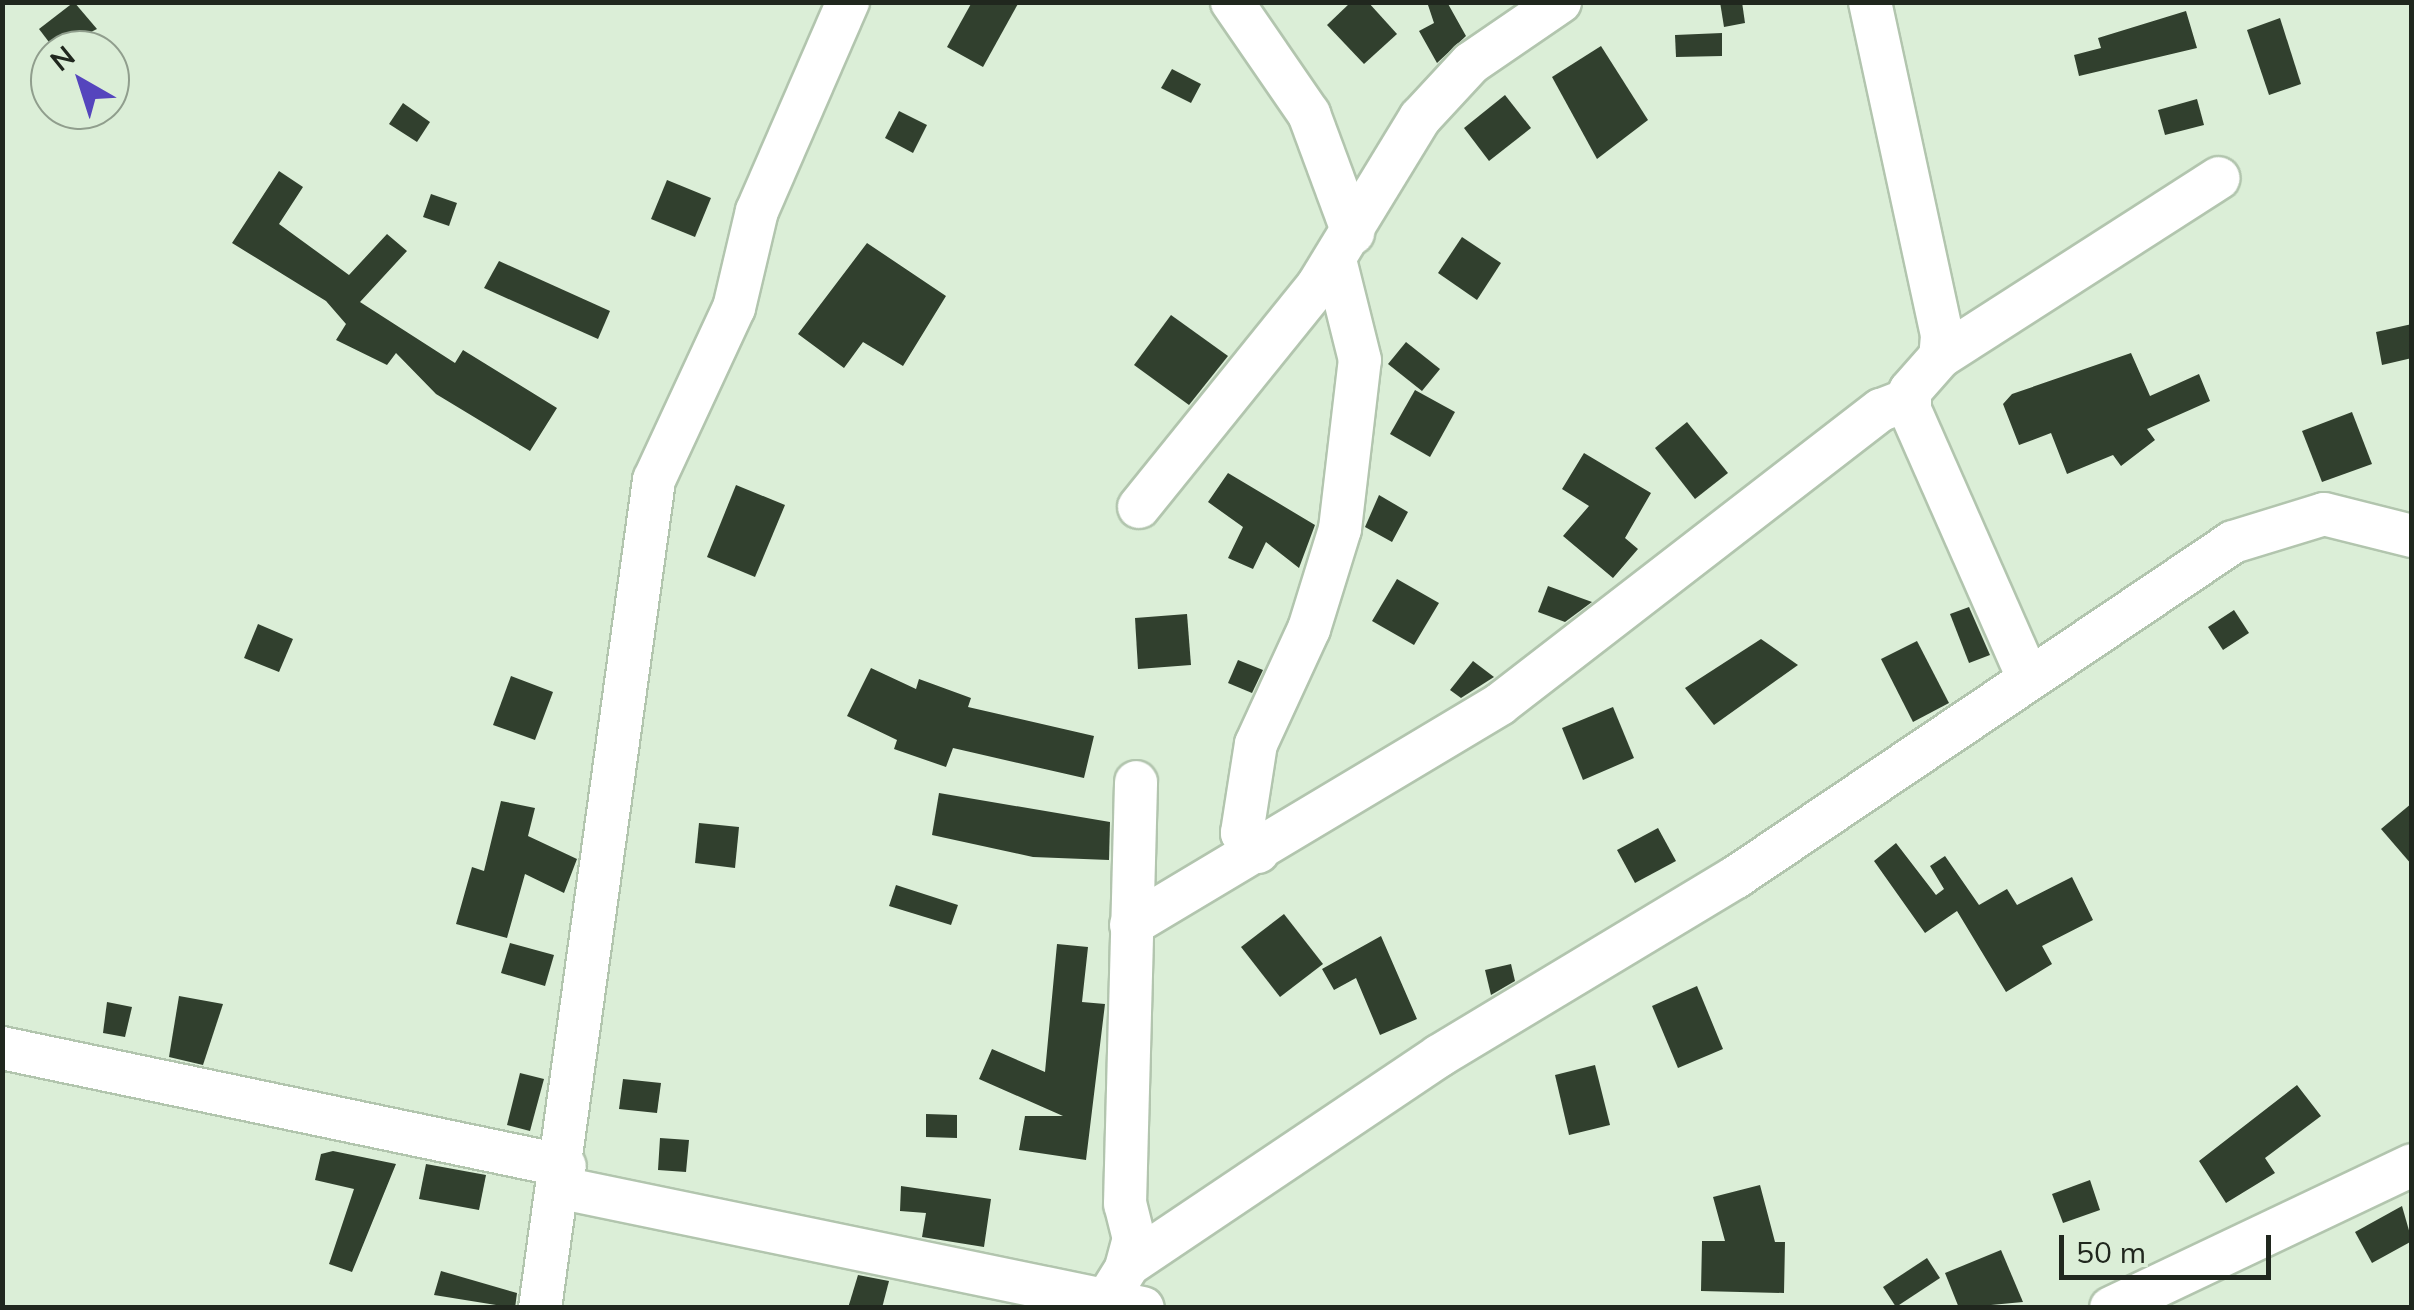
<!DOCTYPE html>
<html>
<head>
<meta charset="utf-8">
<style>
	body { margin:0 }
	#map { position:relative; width:2414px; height:1310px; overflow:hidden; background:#dbeed7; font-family:Mulish,sans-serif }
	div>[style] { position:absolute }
	.building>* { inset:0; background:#31402e }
	.roads { filter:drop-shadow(2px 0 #b2c5ae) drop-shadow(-2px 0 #b2c5ae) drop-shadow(0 2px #b2c5ae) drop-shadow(0 -2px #b2c5ae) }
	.minor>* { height:42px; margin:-21px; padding:0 21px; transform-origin:21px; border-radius:21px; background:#fff }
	span { translate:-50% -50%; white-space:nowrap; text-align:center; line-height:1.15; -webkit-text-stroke:10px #dbeed7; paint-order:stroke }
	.frame { position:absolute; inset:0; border:5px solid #20271e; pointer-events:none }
	.north { position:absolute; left:30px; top:30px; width:100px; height:100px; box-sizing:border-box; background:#dbeed7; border:2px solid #909e8d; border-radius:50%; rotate:321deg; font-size:28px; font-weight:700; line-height:40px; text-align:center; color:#20271e }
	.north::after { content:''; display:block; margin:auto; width:35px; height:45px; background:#5545bd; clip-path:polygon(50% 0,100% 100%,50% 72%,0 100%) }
	.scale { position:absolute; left:2059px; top:1235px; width:212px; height:45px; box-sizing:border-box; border:5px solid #20271e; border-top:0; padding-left:12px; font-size:30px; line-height:35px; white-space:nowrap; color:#20271e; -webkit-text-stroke:8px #dbeed7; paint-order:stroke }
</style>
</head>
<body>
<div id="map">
	<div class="building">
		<div style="clip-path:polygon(74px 2px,97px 29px,55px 50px,39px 29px)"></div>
		<div style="clip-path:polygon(972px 2px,1019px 2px,983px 67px,947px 47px)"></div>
		<div style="clip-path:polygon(1351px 2px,1368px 2px,1397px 34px,1364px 64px,1327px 25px)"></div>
		<div style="clip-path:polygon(1427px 2px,1447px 2px,1466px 36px,1437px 63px,1419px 31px,1434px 23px)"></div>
		<div style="clip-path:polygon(1720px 2px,1742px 2px,1745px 23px,1724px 27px)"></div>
		<div style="clip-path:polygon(2186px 11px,2197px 48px,2079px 76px,2074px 55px,2101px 48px,2098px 38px)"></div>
		<div style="clip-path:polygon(2280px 18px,2301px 84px,2269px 95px,2247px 30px)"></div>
		<div style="clip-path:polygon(1722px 33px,1722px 56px,1676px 57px,1675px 35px)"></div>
		<div style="clip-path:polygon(1601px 46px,1648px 120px,1597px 159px,1552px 77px)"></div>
		<div style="clip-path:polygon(1172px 69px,1201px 84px,1191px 103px,1161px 88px)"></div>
		<div style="clip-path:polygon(1505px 95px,1531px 128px,1489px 161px,1464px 128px)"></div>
		<div style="clip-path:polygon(2197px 99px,2204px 125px,2165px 135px,2158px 110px)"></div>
		<div style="clip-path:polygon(403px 103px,430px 122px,417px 142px,389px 124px)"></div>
		<div style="clip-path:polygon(899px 111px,927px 125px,913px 153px,885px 138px)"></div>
		<div style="clip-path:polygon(279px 171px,303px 187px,279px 224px,349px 275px,387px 234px,407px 251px,360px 302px,455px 363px,463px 350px,557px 408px,530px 451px,436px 394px,396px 353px,387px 365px,336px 340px,346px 324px,326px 301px,232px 243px)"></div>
		<div style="clip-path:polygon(667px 180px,711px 198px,695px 237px,651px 219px)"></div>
		<div style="clip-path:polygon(431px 194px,457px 203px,449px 226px,423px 217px)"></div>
		<div style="clip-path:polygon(1462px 237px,1501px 263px,1477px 300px,1438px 273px)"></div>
		<div style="clip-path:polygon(867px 243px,946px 296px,903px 366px,863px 342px,844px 368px,798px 334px)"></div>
		<div style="clip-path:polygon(499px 261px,610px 311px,598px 339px,484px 288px)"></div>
		<div style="clip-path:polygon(1171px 315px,1228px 356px,1189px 405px,1134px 365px)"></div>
		<div style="clip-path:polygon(2412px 324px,2412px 358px,2382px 365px,2376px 332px)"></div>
		<div style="clip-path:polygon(1406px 342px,1440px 369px,1422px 391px,1388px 364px)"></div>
		<div style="clip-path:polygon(2131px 353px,2150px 396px,2199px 374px,2210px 401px,2147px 429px,2155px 440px,2121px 466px,2113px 455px,2067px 474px,2051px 433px,2019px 445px,2003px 404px,2012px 394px)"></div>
		<div style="clip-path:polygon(1415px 390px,1455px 412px,1430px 457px,1390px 434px)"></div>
		<div style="clip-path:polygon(2352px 412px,2372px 464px,2322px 482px,2302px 431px)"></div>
		<div style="clip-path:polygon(1687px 422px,1728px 473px,1695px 499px,1655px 448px)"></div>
		<div style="clip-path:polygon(1584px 453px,1651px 493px,1625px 538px,1638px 549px,1613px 578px,1563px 536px,1589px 506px,1562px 489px)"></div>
		<div style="clip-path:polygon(1228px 473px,1315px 525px,1299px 568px,1266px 542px,1253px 569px,1228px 558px,1243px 527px,1208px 502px)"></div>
		<div style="clip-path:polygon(736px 485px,785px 505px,755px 577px,707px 557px)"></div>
		<div style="clip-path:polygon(1379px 495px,1408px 512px,1392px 542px,1365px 527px)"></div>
		<div style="clip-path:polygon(1397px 579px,1439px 603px,1414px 645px,1372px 621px)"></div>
		<div style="clip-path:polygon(1548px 586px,1592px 602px,1565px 622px,1538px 612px)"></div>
		<div style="clip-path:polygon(1969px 607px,1990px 655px,1969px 663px,1950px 614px)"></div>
		<div style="clip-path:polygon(2234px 610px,2249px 633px,2223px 650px,2208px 627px)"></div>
		<div style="clip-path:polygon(1187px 614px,1191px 665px,1138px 669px,1135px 618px)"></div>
		<div style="clip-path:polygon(258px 624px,293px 639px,279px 672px,244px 658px)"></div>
		<div style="clip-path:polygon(1761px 639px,1798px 665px,1714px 725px,1685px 688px)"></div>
		<div style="clip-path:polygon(1917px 641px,1949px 703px,1913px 722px,1881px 659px)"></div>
		<div style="clip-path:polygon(1238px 660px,1263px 670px,1252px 693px,1228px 683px)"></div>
		<div style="clip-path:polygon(1473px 661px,1494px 677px,1461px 698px,1450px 690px)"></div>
		<div style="clip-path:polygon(871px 668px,916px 689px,919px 679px,971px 698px,968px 707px,1094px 736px,1084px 778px,953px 748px,946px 767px,894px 749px,897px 740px,847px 716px)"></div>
		<div style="clip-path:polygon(511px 676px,553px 692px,535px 740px,493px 725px)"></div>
		<div style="clip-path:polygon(1613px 707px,1634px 758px,1583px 780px,1562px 728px)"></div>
		<div style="clip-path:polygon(939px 793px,1110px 822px,1109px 860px,1033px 857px,932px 835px)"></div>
		<div style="clip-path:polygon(501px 801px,535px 808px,528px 836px,577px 859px,564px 893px,525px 874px,507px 938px,456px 924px,472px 867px,484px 871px)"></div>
		<div style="clip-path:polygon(2412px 803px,2412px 865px,2381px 829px)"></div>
		<div style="clip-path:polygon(699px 823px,739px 827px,735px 868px,695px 863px)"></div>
		<div style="clip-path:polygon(1658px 828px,1676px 861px,1635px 883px,1617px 850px)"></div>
		<div style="clip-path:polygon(1896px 843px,1936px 895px,1944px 889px,1930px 866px,1945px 856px,1979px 905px,2007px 889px,2017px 905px,2072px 877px,2093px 920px,2042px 946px,2052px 964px,2006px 992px,1957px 911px,1925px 933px,1874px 861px)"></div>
		<div style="clip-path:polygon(896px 885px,958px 905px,951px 925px,889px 906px)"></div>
		<div style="clip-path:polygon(1284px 914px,1323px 964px,1280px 997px,1241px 947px)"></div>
		<div style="clip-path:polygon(1381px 936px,1417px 1019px,1380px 1035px,1356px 978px,1334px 990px,1322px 969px)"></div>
		<div style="clip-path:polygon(510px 943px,554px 955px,545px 986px,501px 973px)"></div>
		<div style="clip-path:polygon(1057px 944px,1088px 947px,1082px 1002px,1105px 1004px,1086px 1160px,1019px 1150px,1025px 1116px,1063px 1116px,979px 1079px,992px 1049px,1045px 1072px)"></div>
		<div style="clip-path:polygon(1511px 964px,1515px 981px,1491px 995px,1485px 970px)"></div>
		<div style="clip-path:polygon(1697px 986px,1723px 1049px,1678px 1068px,1652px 1006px)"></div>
		<div style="clip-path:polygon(179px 996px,223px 1004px,203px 1065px,169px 1057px)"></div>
		<div style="clip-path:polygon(107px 1002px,132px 1007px,125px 1037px,103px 1033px)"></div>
		<div style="clip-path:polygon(1595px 1065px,1610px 1125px,1569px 1135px,1555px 1075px)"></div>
		<div style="clip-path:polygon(520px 1073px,544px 1079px,530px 1131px,507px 1125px)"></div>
		<div style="clip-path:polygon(623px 1079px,661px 1083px,657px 1113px,619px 1109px)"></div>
		<div style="clip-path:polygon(2297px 1085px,2321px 1116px,2265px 1158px,2275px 1173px,2226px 1203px,2199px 1161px)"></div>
		<div style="clip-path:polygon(926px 1114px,957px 1115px,957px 1138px,926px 1137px)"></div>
		<div style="clip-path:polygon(660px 1138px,689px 1140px,686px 1172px,658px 1170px)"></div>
		<div style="clip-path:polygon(333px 1151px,396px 1164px,352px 1272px,329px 1264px,354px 1189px,315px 1180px,321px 1154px)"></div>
		<div style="clip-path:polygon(426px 1164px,486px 1175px,479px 1210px,419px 1199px)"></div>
		<div style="clip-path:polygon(2090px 1180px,2100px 1210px,2063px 1223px,2052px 1194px)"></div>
		<div style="clip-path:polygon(1760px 1185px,1775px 1242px,1785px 1242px,1784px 1293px,1701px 1291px,1702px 1241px,1725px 1241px,1713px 1197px)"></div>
		<div style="clip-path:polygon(901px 1186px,991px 1199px,984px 1247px,922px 1237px,926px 1213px,900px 1211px)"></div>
		<div style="clip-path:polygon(2402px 1206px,2412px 1241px,2372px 1263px,2355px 1232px)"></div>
		<div style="clip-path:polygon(2001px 1250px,2023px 1302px,1959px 1308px,1945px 1273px)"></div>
		<div style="clip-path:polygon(1927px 1258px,1940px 1278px,1896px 1307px,1883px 1287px)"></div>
		<div style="clip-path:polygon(441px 1271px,517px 1293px,515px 1308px,434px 1295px)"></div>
		<div style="clip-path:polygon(858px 1275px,889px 1281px,882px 1308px,848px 1308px)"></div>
	</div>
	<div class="roads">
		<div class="minor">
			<div style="left:1232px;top:2px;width:136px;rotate:55.5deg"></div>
			<div style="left:1309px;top:114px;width:127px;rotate:69.7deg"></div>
			<div style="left:1870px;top:2px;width:342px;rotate:77.8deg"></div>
			<div style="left:1942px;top:336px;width:21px;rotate:95deg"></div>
			<div style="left:1940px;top:357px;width:45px;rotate:131.4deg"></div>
			<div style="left:1910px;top:391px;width:19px;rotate:90deg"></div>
			<div style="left:1910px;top:410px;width:293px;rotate:66.2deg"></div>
			<div style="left:1940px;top:357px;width:331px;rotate:-32.7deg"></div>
			<div style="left:1139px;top:507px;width:285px;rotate:-51.1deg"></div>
			<div style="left:1318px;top:285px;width:196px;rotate:-58.6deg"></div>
			<div style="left:1420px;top:118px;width:75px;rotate:-47.2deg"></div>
			<div style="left:1471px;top:63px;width:108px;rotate:-34.4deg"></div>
			<div style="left:1258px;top:852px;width:25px;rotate:-130deg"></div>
			<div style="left:1242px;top:833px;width:90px;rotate:-81.1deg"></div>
			<div style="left:1256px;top:744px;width:127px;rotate:-65.3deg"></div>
			<div style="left:1309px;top:629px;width:105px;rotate:-72.8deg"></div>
			<div style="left:1340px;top:529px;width:170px;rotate:-83.3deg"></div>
			<div style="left:1360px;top:360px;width:103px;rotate:-104deg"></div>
			<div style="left:1131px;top:925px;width:430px;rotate:-30.9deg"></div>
			<div style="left:1500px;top:704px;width:481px;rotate:-37.7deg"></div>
			<div style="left:1881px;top:410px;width:31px;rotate:-21deg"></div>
			<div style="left:2px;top:1048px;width:575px;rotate:11.84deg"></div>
			<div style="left:562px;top:1188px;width:593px;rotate:11.67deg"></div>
			<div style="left:1126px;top:1268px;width:30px;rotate:-75deg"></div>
			<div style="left:1134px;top:1239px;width:36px;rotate:-104deg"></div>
			<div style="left:1125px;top:1204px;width:422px;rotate:-88.5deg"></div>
			<div style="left:1109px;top:1296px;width:36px;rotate:-58deg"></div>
			<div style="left:1128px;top:1265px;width:375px;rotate:-33.9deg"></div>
			<div style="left:1439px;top:1056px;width:347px;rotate:-31.1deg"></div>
			<div style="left:1736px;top:877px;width:599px;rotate:-33.98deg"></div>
			<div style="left:2233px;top:542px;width:95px;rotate:-17.1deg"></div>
			<div style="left:2324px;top:514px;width:91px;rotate:14deg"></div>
			<div style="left:540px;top:1308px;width:836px;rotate:-82.16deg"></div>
			<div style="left:654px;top:480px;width:190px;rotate:-65.1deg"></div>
			<div style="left:734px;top:308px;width:100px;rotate:-76.7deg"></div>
			<div style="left:757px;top:211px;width:228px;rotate:-66.5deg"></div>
			<div style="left:2111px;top:1308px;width:333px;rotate:-25.4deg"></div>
		</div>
	</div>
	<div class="frame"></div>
	<div class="north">N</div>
	<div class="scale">50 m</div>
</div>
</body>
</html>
